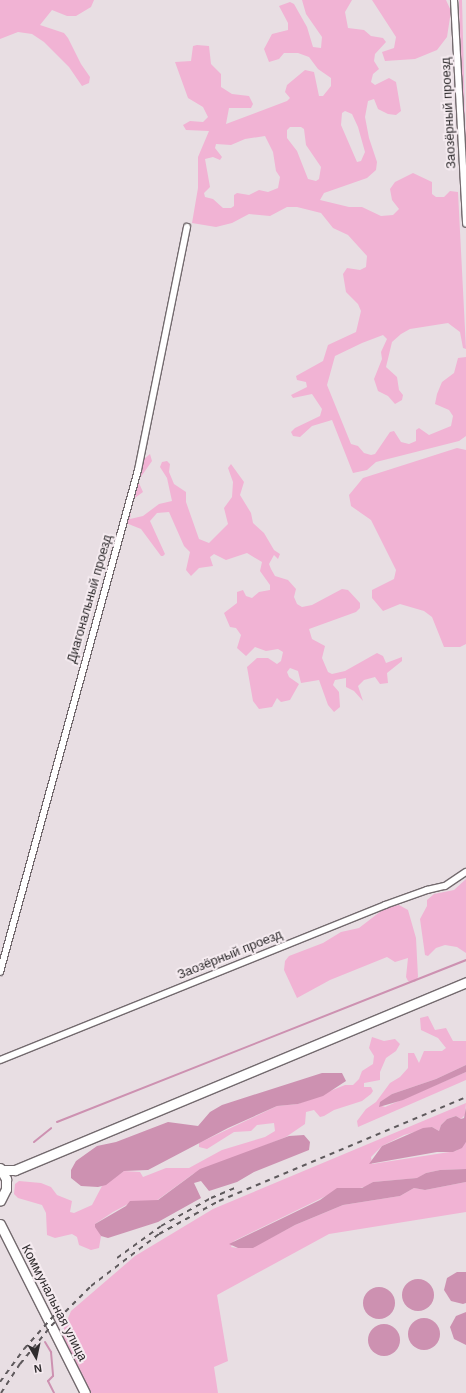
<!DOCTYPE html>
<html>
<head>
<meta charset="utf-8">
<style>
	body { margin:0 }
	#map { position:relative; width:466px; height:1393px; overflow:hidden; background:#e8dee3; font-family:Helvetica,sans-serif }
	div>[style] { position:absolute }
	.green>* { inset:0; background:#f1b3d4 }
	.water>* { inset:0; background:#cd91b1 }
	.round { border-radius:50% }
	.stream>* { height:2px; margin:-1px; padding:0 1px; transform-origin:1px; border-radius:1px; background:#cd91b1 }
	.roads { filter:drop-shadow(1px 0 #736a6e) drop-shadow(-1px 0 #736a6e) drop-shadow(0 1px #736a6e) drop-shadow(0 -1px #736a6e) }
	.minor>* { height:6px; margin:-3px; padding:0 3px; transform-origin:3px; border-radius:3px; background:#fff }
	.secondary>* { height:9px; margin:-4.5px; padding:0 4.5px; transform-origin:4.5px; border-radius:4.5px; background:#fff }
	.rail>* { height:2px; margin-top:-1px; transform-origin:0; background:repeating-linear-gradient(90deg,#5e595c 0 5px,transparent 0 10px) }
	span { translate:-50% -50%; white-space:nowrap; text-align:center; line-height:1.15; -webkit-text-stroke:4px #f5ebf0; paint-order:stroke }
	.street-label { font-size:13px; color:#2f2c2e }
	.north { position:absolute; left:16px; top:1337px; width:40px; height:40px; -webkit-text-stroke:3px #f5ebf0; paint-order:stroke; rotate:171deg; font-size:11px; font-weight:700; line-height:16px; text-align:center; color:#2f2c2e }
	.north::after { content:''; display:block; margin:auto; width:14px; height:18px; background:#2f2c2e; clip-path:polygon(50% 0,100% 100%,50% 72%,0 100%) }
</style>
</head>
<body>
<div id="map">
	<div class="green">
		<div style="clip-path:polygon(0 0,94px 0,91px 7px,76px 16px,67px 16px,52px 10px,40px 25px,64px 33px,68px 38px,81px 64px,90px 77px,89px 83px,82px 86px,69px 67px,44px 42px,32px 34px,18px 32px,0 39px)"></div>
		<div style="clip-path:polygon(evenodd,302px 0,352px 0,345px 12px,348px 28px,364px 30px,371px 36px,383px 38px,386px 42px,375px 54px,374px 61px,379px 69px,373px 74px,371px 82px,375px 85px,389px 78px,396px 82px,401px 111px,396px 115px,388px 114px,378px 109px,374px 99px,368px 101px,365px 117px,369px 138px,377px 162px,376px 170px,367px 178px,324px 193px,320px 200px,349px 207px,362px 207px,381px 216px,393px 215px,399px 209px,392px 200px,390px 189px,395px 182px,413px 173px,432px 182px,432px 194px,436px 197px,444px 197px,450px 191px,458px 192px,466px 349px,463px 348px,460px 332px,448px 323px,410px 329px,401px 334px,392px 342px,386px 367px,397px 377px,399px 390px,403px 395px,402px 400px,395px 404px,388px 396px,378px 391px,374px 379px,382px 359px,381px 352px,387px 339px,383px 335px,362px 343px,335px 356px,327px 385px,351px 444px,358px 446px,364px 453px,371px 455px,375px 454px,390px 432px,394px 431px,401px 442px,409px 444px,416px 441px,416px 430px,419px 428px,429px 435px,451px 426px,453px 416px,449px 410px,435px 404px,437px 394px,442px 382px,454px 373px,458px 358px,466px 357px,466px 436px,459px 441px,376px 462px,367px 470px,353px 473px,332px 420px,312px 426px,300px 437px,293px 436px,291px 432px,295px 428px,320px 416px,322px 409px,312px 394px,293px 398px,291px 395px,307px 387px,306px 382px,297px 380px,296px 376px,323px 361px,328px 345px,356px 332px,361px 311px,358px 304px,346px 292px,343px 274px,347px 268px,360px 270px,366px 267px,367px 256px,348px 235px,333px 228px,321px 213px,297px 207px,287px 207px,270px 216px,249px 214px,232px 223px,216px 227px,192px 223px,198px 188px,198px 157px,209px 131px,186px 130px,183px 125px,190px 121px,203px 122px,208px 117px,203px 107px,188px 98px,175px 62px,191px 61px,193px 46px,197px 45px,209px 46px,211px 64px,221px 74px,221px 87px,232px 94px,249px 96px,253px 104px,251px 108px,229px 108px,226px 124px,287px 101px,290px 98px,285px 92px,287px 85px,305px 70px,314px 72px,319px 96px,323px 96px,331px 86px,331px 78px,318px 69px,309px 57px,298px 53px,284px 53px,279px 59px,269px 62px,264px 49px,272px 34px,288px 30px,288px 23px,279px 6px,290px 2px,294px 4px,307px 27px,313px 47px,321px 48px,322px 37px,306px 14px,302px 0,345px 111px,352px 114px,358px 127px,365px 152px,361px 161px,357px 162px,341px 125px,342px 113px,345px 111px,302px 0,290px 127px,301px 127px,304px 129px,306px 145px,321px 167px,319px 179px,316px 181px,308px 179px,297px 151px,287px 138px,287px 130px,290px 127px,302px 0,265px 136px,273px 152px,276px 171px,280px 177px,278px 188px,268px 192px,259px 190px,249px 195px,237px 193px,234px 195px,234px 206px,231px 208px,223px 208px,213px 199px,205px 197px,204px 193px,210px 187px,205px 159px,213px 157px,220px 160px,222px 157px,215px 148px,216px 144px,231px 145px,245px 139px,265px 136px)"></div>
		<div style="clip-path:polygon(372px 0,446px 0,451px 11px,447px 37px,437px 50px,415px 59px,385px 61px,382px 52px,394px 48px,396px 37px)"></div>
		<div style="clip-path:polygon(459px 0,462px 0,466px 156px,462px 92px)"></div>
		<div style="clip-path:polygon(457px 448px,466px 450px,466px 644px,460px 647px,444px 647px,432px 617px,424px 611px,400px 604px,383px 611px,372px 598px,372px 590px,394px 579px,396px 570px,371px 520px,351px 506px,349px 495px,363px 478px)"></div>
		<div style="clip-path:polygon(150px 454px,152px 461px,138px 481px,143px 492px,132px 500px,130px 519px,143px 516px,159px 504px,172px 501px,167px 478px,160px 467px,162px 462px,167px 461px,170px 464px,169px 472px,174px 484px,186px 492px,186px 502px,199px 539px,209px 543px,228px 524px,224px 508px,232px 497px,233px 482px,228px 468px,231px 464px,244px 482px,240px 495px,251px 513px,253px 523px,264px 533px,274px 550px,280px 554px,278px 559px,274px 555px,269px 564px,271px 569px,275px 576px,288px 580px,296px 589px,294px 597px,297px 604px,302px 607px,312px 605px,342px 589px,348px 590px,360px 603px,360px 608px,356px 612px,309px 629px,312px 639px,325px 646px,322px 658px,328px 672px,332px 674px,345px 671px,377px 653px,383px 656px,386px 663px,402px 657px,402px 661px,387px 673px,388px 683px,380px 684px,375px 677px,364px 680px,358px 686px,363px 701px,354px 691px,346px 687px,346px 678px,335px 680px,333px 685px,339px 692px,340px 707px,334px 712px,328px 705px,319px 680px,301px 683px,298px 671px,290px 668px,287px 672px,289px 677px,299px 684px,290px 700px,281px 702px,277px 698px,272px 707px,259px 709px,253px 701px,247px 667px,257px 658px,268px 658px,277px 664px,281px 661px,283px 652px,278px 649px,266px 651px,255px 647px,246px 656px,237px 648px,241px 635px,236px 628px,230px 627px,224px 613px,237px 603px,237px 592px,243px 590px,246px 596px,252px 598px,259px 592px,270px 590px,270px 585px,260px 571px,262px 562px,247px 553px,226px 560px,214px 554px,210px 557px,213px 566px,199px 568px,191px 576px,186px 570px,190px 552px,184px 546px,169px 512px,157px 513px,150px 521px,165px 554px,163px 556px,161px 556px,141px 529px,126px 523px,124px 510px,130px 484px,136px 466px)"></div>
		<div style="clip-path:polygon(466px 879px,466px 953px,457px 947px,445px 945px,436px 948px,428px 956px,425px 955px,420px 919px,427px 906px,427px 900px,434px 894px,454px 890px)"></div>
		<div style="clip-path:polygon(399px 905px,408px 910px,416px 938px,418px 977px,415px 982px,408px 981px,406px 977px,408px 958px,395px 962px,387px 957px,330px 980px,297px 998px,284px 970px,285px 961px,289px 956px,323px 943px,341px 932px,359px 928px,385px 908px)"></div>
		<div style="clip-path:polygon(428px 1016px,435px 1030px,446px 1028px,453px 1041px,466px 1041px,466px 1065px,436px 1079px,392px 1094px,379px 1105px,385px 1107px,466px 1072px,466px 1080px,358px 1127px,357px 1121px,366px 1109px,376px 1102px,390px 1083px,400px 1077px,408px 1068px,408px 1053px,414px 1053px,419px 1063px,424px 1051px,442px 1051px,446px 1048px,438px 1038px,421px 1030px,420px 1018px)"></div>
		<div style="clip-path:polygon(372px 1037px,384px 1041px,395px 1039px,400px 1044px,396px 1051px,386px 1058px,380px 1072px,380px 1080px,364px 1083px,364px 1087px,371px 1087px,373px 1091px,371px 1094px,362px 1101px,334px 1110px,324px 1116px,320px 1117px,314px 1110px,306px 1112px,305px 1124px,286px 1137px,193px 1174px,156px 1201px,128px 1204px,113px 1212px,95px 1224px,101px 1236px,99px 1248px,91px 1250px,79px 1245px,77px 1237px,72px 1234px,55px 1238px,47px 1235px,46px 1213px,42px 1205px,18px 1198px,14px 1194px,15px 1184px,19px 1181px,41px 1183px,51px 1187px,57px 1195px,72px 1201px,70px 1212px,74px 1213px,92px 1205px,102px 1186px,124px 1171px,140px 1172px,143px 1177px,166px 1168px,189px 1168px,222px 1150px,265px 1137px,275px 1131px,274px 1123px,257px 1125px,251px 1131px,234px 1132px,207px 1149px,199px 1147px,199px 1143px,277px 1106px,298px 1104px,345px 1085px,353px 1085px,359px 1079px,362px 1071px,373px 1064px,374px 1056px,369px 1048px)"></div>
		<div style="clip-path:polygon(466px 1103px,465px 1115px,461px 1119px,456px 1116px,447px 1119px,441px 1125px,439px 1131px,432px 1127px,404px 1135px,382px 1146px,371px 1157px,372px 1164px,456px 1151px,466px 1142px,466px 1169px,440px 1170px,426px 1173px,418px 1178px,373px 1182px,365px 1187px,330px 1194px,234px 1241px,231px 1247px,238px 1248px,261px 1243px,295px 1225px,343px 1205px,400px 1196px,414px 1188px,425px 1190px,466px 1182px,466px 1212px,329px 1234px,217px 1295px,228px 1361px,214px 1367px,218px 1393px,91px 1393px,63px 1339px,63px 1330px,71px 1311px,135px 1256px,213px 1209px)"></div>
	</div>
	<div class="water">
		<div style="clip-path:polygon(466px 1065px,466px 1072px,403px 1100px,379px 1107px,380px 1102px,392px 1094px,436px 1079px)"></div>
		<div style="clip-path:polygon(322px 1073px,342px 1073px,346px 1081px,323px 1096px,298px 1104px,277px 1106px,228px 1128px,148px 1170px,124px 1171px,106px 1185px,98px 1187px,81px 1186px,71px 1178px,71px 1170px,76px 1161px,97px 1146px,116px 1142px,168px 1122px,198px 1126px,210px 1112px,222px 1105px)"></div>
		<div style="clip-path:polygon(466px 1108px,466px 1142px,462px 1148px,453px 1152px,437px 1152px,369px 1164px,382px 1146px,423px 1128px,432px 1127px,439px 1131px,441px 1125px,447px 1119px,456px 1116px,461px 1119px,464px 1118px)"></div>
		<div style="clip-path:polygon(304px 1135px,310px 1142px,309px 1150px,254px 1172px,237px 1182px,209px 1191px,201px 1181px,194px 1183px,201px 1198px,158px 1222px,108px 1238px,101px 1236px,95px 1227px,95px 1224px,126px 1206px,130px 1201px,158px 1200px,200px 1169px,289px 1136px)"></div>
		<div style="clip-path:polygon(466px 1169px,466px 1182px,425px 1190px,414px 1188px,400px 1196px,343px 1205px,295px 1225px,253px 1248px,238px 1248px,229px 1244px,320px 1200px,337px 1188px,362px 1188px,373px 1182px,417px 1178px,426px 1173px,440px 1170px)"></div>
		<div style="clip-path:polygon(457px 1272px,466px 1272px,466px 1303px,463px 1304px,451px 1301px,444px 1290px,447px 1278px)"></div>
		<div class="round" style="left:402px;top:1279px;width:32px;height:32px"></div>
		<div class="round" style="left:363px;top:1287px;width:32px;height:32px"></div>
		<div style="clip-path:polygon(466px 1312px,466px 1345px,454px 1339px,450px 1327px,456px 1316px)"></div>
		<div class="round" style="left:408px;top:1318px;width:32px;height:32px"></div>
		<div class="round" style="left:368px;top:1324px;width:32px;height:32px"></div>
	</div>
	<div class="stream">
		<div style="left:57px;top:1122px;width:440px;rotate:-21.6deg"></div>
		<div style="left:34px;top:1142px;width:22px;rotate:-39deg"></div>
		<div style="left:45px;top:1342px;width:12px;rotate:59deg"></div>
		<div style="left:51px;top:1352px;width:24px;rotate:85deg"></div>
		<div style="left:53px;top:1376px;width:7px;rotate:135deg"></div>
		<div style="left:48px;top:1381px;width:13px;rotate:63deg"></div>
	</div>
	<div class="roads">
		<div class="minor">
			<div style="left:454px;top:0;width:224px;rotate:86.9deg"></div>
			<div style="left:0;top:972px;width:521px;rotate:-74.63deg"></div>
			<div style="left:138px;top:470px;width:248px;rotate:-78.6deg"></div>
			<div style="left:0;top:1060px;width:415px;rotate:-21.9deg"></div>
			<div style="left:385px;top:905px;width:45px;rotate:-19.7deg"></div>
			<div style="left:427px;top:890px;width:18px;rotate:-13deg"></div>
			<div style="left:445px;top:886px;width:25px;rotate:-34deg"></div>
		</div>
		<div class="secondary">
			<div style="left:0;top:1168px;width:13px;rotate:61deg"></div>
			<div style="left:6px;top:1179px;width:10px;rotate:90deg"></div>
			<div style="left:6px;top:1189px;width:13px;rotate:117deg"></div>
			<div style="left:2px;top:1170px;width:13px"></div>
			<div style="left:15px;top:1170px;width:489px;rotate:-22.6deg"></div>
			<div style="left:0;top:1224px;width:189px;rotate:63.3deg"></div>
		</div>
	</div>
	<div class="rail">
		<div style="left:117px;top:1258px;width:54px;rotate:-36deg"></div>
		<div style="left:161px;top:1226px;width:57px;rotate:-29.2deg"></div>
		<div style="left:211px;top:1198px;width:28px;rotate:-23deg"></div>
		<div style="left:0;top:1382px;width:41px;rotate:-54deg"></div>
		<div style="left:24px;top:1349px;width:51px;rotate:-48.2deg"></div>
		<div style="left:1px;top:1393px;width:35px;rotate:-57deg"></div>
		<div style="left:20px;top:1364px;width:49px;rotate:-50.8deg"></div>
		<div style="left:51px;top:1326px;width:57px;rotate:-45deg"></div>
		<div style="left:91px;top:1286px;width:86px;rotate:-37.4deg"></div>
		<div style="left:159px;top:1234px;width:68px;rotate:-28.8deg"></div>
		<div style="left:219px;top:1201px;width:268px;rotate:-22.8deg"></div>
	</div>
	<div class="street-label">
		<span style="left:449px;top:113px;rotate:-93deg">Заозёрный проезд</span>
		<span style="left:90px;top:599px;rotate:-74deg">Диагональный проезд</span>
		<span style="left:230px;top:955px;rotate:-22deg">Заозёрный проезд</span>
		<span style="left:54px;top:1303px;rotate:63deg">Коммунальная улица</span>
	</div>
	<div class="north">N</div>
</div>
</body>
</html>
